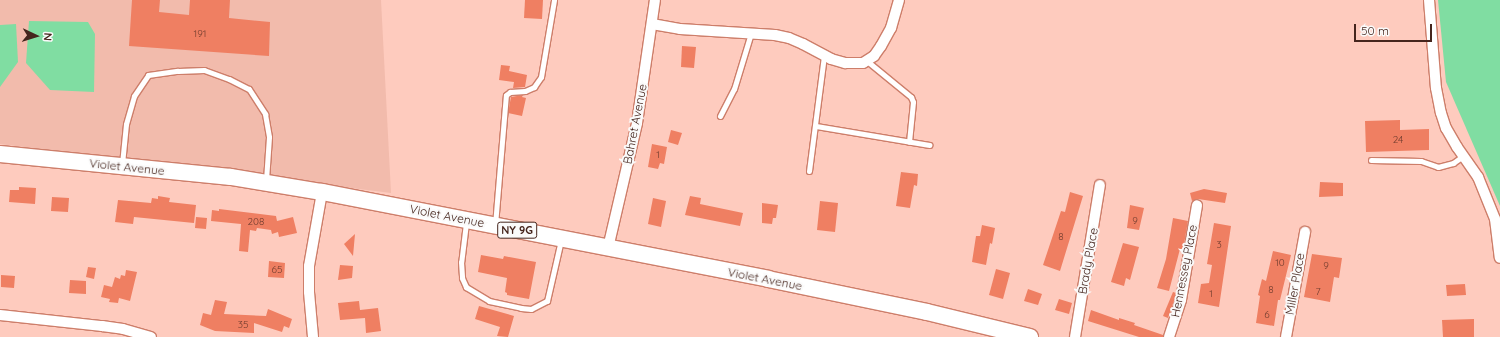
<!DOCTYPE html>
<html>
<head>
<meta charset="utf-8">
<style>
	body { margin:0 }
	#map { position:relative; width:1500px; height:337px; overflow:hidden; background:#fecbbe; font-family:Quicksand,sans-serif }
	div>[style] { position:absolute }
	.built>* { inset:0; background:#f2bbac }
	.green>* { inset:0; background:#80dda2 }
	.building>* { inset:0; background:#ef7f62 }
	.roads { filter:drop-shadow(1px 0 #cd7e6a) drop-shadow(-1px 0 #cd7e6a) drop-shadow(0 1px #cd7e6a) drop-shadow(0 -1px #cd7e6a) }
	.service>* { height:5px; margin:-2.5px; padding:0 2.5px; transform-origin:2.5px; border-radius:2.5px; background:#fff }
	.minor>* { height:10px; margin:-5px; padding:0 5px; transform-origin:5px; border-radius:5px; background:#fff }
	.primary>* { height:16px; margin:-8px; padding:0 8px; transform-origin:8px; border-radius:8px; background:#fff }
	span { translate:-50% -50%; white-space:nowrap; text-align:center; line-height:1.15; -webkit-text-stroke:4px #fafafa; paint-order:stroke }
	.number-label { font-size:10px; color:#703c2e }
	.number-label span { -webkit-text-stroke-width:0 }
	.shield-label span { padding:1px 3px; background:#fafafa; border:1px solid; border-radius:3px; -webkit-text-stroke-width:0 }
	.shield-label { font-size:11px; color:#45251d; font-weight:700 }
	.street-label { font-size:12px; color:#45251d }
	.north { position:absolute; left:16px; top:16px; width:40px; height:40px; -webkit-text-stroke:3px #fafafa; paint-order:stroke; rotate:94deg; font-size:11px; font-weight:700; line-height:16px; text-align:center; color:#45251d }
	.north::after { content:''; display:block; margin:auto; width:14px; height:18px; background:#45251d; clip-path:polygon(50% 0,100% 100%,50% 72%,0 100%) }
	.scale { position:absolute; left:1354px; top:24px; width:78px; height:18px; box-sizing:border-box; border:2px solid #45251d; border-top:0; padding-left:5px; font-size:12px; line-height:14px; white-space:nowrap; color:#45251d; -webkit-text-stroke:3px #fafafa; paint-order:stroke }
</style>
</head>
<body>
<div id="map">
	<div class="built">
		<div style="clip-path:polygon(0 0,381px 0,391px 193px,0 144px)"></div>
	</div>
	<div class="green">
		<div style="clip-path:polygon(1438px 0,1500px 0,1500px 206px,1446px 82px)"></div>
		<div style="clip-path:polygon(29px 21px,88px 22px,95px 34px,94px 92px,50px 90px,26px 63px)"></div>
		<div style="clip-path:polygon(16px 24px,18px 62px,0 87px,0 25px)"></div>
	</div>
	<div class="building">
		<div style="clip-path:polygon(132px 0,160px 0,159px 12px,189px 15px,190px 0,230px 0,229px 18px,270px 22px,269px 56px,129px 46px)"></div>
		<div style="clip-path:polygon(525px 0,543px 0,542px 19px,524px 18px)"></div>
		<div style="clip-path:polygon(682px 46px,696px 47px,694px 68px,681px 67px)"></div>
		<div style="clip-path:polygon(501px 65px,510px 66px,509px 71px,527px 75px,525px 87px,513px 88px,514px 82px,499px 80px)"></div>
		<div style="clip-path:polygon(523px 95px,522px 97px,526px 98px,522px 116px,508px 113px,511px 97px)"></div>
		<div style="clip-path:polygon(1400px 120px,1400px 130px,1429px 129px,1429px 150px,1366px 152px,1365px 121px)"></div>
		<div style="clip-path:polygon(671px 130px,682px 133px,678px 145px,668px 142px)"></div>
		<div style="clip-path:polygon(652px 144px,667px 147px,664px 164px,660px 163px,658px 169px,648px 167px)"></div>
		<div style="clip-path:polygon(901px 172px,918px 174px,917px 186px,914px 185px,910px 208px,896px 206px)"></div>
		<div style="clip-path:polygon(1320px 182px,1343px 183px,1343px 196px,1319px 197px)"></div>
		<div style="clip-path:polygon(19px 187px,36px 188px,35px 204px,9px 202px,10px 190px,19px 190px)"></div>
		<div style="clip-path:polygon(1204px 189px,1227px 193px,1225px 203px,1198px 199px,1192px 201px,1190px 193px)"></div>
		<div style="clip-path:polygon(1070px 192px,1083px 196px,1060px 271px,1043px 265px,1061px 211px,1065px 212px)"></div>
		<div style="clip-path:polygon(158px 196px,170px 198px,169px 202px,196px 205px,194px 223px,134px 217px,133px 224px,115px 222px,118px 200px,151px 203px,152px 198px,158px 199px)"></div>
		<div style="clip-path:polygon(690px 196px,701px 198px,700px 204px,743px 213px,740px 226px,685px 215px)"></div>
		<div style="clip-path:polygon(52px 197px,69px 198px,68px 212px,51px 211px)"></div>
		<div style="clip-path:polygon(653px 198px,666px 201px,661px 227px,648px 224px)"></div>
		<div style="clip-path:polygon(820px 201px,838px 203px,835px 232px,817px 230px)"></div>
		<div style="clip-path:polygon(762px 203px,778px 205px,776px 218px,773px 218px,772px 224px,762px 223px)"></div>
		<div style="clip-path:polygon(1130px 205px,1144px 208px,1139px 230px,1127px 228px)"></div>
		<div style="clip-path:polygon(219px 209px,276px 216px,277px 221px,293px 217px,297px 233px,279px 237px,278px 232px,272px 234px,271px 230px,257px 228px,256px 231px,250px 230px,248px 252px,239px 251px,241px 224px,211px 221px,212px 210px,219px 211px)"></div>
		<div style="clip-path:polygon(196px 217px,207px 218px,206px 229px,195px 228px)"></div>
		<div style="clip-path:polygon(1173px 218px,1188px 221px,1183px 250px,1180px 249px,1169px 291px,1157px 288px,1166px 259px)"></div>
		<div style="clip-path:polygon(1214px 223px,1231px 226px,1219px 307px,1198px 303px,1201px 284px,1209px 283px,1212px 265px,1207px 264px)"></div>
		<div style="clip-path:polygon(982px 225px,995px 228px,992px 244px,990px 243px,986px 265px,972px 262px,976px 236px,980px 236px)"></div>
		<div style="clip-path:polygon(355px 234px,353px 256px,344px 244px)"></div>
		<div style="clip-path:polygon(1123px 243px,1139px 247px,1130px 280px,1126px 278px,1124px 286px,1111px 282px)"></div>
		<div style="clip-path:polygon(1273px 251px,1291px 255px,1280px 300px,1278px 300px,1274px 326px,1256px 323px,1260px 296px,1258px 295px,1262px 279px,1266px 281px)"></div>
		<div style="clip-path:polygon(1312px 254px,1342px 258px,1339px 278px,1334px 277px,1330px 302px,1304px 297px)"></div>
		<div style="clip-path:polygon(481px 255px,503px 259px,504px 256px,536px 262px,529px 299px,507px 295px,507px 293px,505px 292px,507px 278px,478px 272px)"></div>
		<div style="clip-path:polygon(269px 261px,285px 263px,284px 278px,268px 277px)"></div>
		<div style="clip-path:polygon(340px 265px,353px 266px,352px 278px,338px 280px)"></div>
		<div style="clip-path:polygon(88px 267px,96px 268px,94px 279px,86px 277px)"></div>
		<div style="clip-path:polygon(996px 269px,1010px 273px,1003px 299px,989px 295px)"></div>
		<div style="clip-path:polygon(126px 270px,137px 272px,130px 301px,119px 298px,118px 303px,109px 302px,110px 299px,101px 297px,104px 285px,112px 287px,115px 277px,120px 279px,121px 275px,125px 276px)"></div>
		<div style="clip-path:polygon(1px 275px,15px 276px,14px 288px,1px 287px)"></div>
		<div style="clip-path:polygon(70px 280px,86px 281px,86px 294px,69px 293px)"></div>
		<div style="clip-path:polygon(1465px 284px,1466px 295px,1447px 296px,1446px 285px)"></div>
		<div style="clip-path:polygon(1028px 289px,1042px 294px,1038px 305px,1024px 301px)"></div>
		<div style="clip-path:polygon(1173px 292px,1176px 293px,1175px 298px,1168px 318px,1163px 316px)"></div>
		<div style="clip-path:polygon(1059px 299px,1072px 303px,1069px 314px,1055px 310px)"></div>
		<div style="clip-path:polygon(215px 300px,227px 302px,224px 314px,266px 316px,268px 309px,292px 319px,289px 328px,284px 326px,282px 332px,254px 323px,254px 333px,215px 331px,200px 325px,203px 313px,211px 315px)"></div>
		<div style="clip-path:polygon(359px 301px,360px 310px,378px 308px,381px 331px,366px 333px,365px 318px,340px 320px,338px 303px)"></div>
		<div style="clip-path:polygon(479px 306px,514px 316px,508px 337px,497px 336px,500px 327px,475px 319px)"></div>
		<div style="clip-path:polygon(1091px 310px,1119px 320px,1119px 318px,1135px 323px,1134px 325px,1163px 335px,1163px 337px,1139px 337px,1088px 321px)"></div>
		<div style="clip-path:polygon(1474px 319px,1474px 337px,1443px 337px,1442px 320px)"></div>
	</div>
	<div class="roads">
		<div class="service">
			<div style="left:867px;top:61px;width:57px;rotate:39.3deg"></div>
			<div style="left:911px;top:97px;width:5px;rotate:68deg"></div>
			<div style="left:913px;top:102px;width:40px;rotate:95.7deg"></div>
			<div style="left:720px;top:116px;width:30px;rotate:-63deg"></div>
			<div style="left:734px;top:89px;width:59px;rotate:-73.1deg"></div>
			<div style="left:816px;top:126px;width:115px;rotate:9.5deg"></div>
			<div style="left:1371px;top:160px;width:50px;rotate:1.1deg"></div>
			<div style="left:1421px;top:161px;width:18px;rotate:19deg"></div>
			<div style="left:1438px;top:167px;width:16px;rotate:-15deg"></div>
			<div style="left:1453px;top:163px;width:12px;rotate:-35deg"></div>
			<div style="left:122px;top:164px;width:40px;rotate:-84.3deg"></div>
			<div style="left:126px;top:124px;width:29px;rotate:-74deg"></div>
			<div style="left:134px;top:96px;width:25px;rotate:-56deg"></div>
			<div style="left:148px;top:75px;width:30px;rotate:-8deg"></div>
			<div style="left:178px;top:71px;width:26px;rotate:-2deg"></div>
			<div style="left:204px;top:70px;width:27px;rotate:20deg"></div>
			<div style="left:229px;top:79px;width:22px;rotate:27deg"></div>
			<div style="left:249px;top:89px;width:30px;rotate:57deg"></div>
			<div style="left:265px;top:114px;width:23px;rotate:80deg"></div>
			<div style="left:269px;top:137px;width:43px;rotate:94deg"></div>
			<div style="left:809px;top:171px;width:116px;rotate:-82.6deg"></div>
			<div style="left:466px;top:223px;width:39px;rotate:97deg"></div>
			<div style="left:461px;top:262px;width:16px;rotate:86deg"></div>
			<div style="left:462px;top:278px;width:10px;rotate:66deg"></div>
			<div style="left:466px;top:287px;width:27px;rotate:31deg"></div>
			<div style="left:489px;top:301px;width:33px;rotate:12deg"></div>
			<div style="left:521px;top:308px;width:10px;rotate:6deg"></div>
			<div style="left:531px;top:309px;width:18px;rotate:-27deg"></div>
			<div style="left:547px;top:301px;width:63px;rotate:-77.1deg"></div>
			<div style="left:495px;top:225px;width:130px;rotate:-85.2deg"></div>
			<div style="left:506px;top:95px;width:5px;rotate:-37deg"></div>
			<div style="left:510px;top:92px;width:15px;rotate:-4deg"></div>
			<div style="left:525px;top:91px;width:10px;rotate:-24deg"></div>
			<div style="left:534px;top:87px;width:12px;rotate:-55deg"></div>
			<div style="left:541px;top:77px;width:78px;rotate:-80.4deg"></div>
		</div>
		<div class="minor">
			<div style="left:1429px;top:0;width:88px;rotate:85.5deg"></div>
			<div style="left:1436px;top:88px;width:25px;rotate:79deg"></div>
			<div style="left:1441px;top:113px;width:16px;rotate:72deg"></div>
			<div style="left:1446px;top:128px;width:22px;rotate:60deg"></div>
			<div style="left:1457px;top:147px;width:37px;rotate:55deg"></div>
			<div style="left:1478px;top:177px;width:45px;rotate:68deg"></div>
			<div style="left:1495px;top:219px;width:39px;rotate:83deg"></div>
			<div style="left:652px;top:24px;width:28px;rotate:10deg"></div>
			<div style="left:680px;top:29px;width:95px;rotate:3.6deg"></div>
			<div style="left:775px;top:35px;width:14px;rotate:12deg"></div>
			<div style="left:789px;top:38px;width:15px;rotate:23deg"></div>
			<div style="left:803px;top:44px;width:32px;rotate:28deg"></div>
			<div style="left:831px;top:59px;width:15px;rotate:16deg"></div>
			<div style="left:845px;top:63px;width:18px"></div>
			<div style="left:863px;top:63px;width:13px;rotate:-32deg"></div>
			<div style="left:874px;top:56px;width:12px;rotate:-55deg"></div>
			<div style="left:881px;top:46px;width:21px;rotate:-61deg"></div>
			<div style="left:891px;top:28px;width:29px;rotate:-74deg"></div>
			<div style="left:608px;top:248px;width:128px;rotate:-76.9deg"></div>
			<div style="left:637px;top:123px;width:124px;rotate:-81.7deg"></div>
			<div style="left:0;top:315px;width:103px;rotate:6.2deg"></div>
			<div style="left:102px;top:326px;width:21px;rotate:8deg"></div>
			<div style="left:123px;top:329px;width:29px;rotate:16deg"></div>
			<div style="left:313px;top:337px;width:45px;rotate:-95.1deg"></div>
			<div style="left:309px;top:292px;width:26px;rotate:-90deg"></div>
			<div style="left:309px;top:266px;width:75px;rotate:-80deg"></div>
			<div style="left:1075px;top:337px;width:154px;rotate:-80.7deg"></div>
			<div style="left:1169px;top:337px;width:39px;rotate:-72deg"></div>
			<div style="left:1181px;top:300px;width:96px;rotate:-80.4deg"></div>
			<div style="left:1286px;top:337px;width:107px;rotate:-79.7deg"></div>
		</div>
		<div class="primary">
			<div style="left:0;top:154px;width:232px;rotate:5.7deg"></div>
			<div style="left:231px;top:177px;width:92px;rotate:9.4deg"></div>
			<div style="left:322px;top:192px;width:454px;rotate:11deg"></div>
			<div style="left:768px;top:279px;width:162px;rotate:11.7deg"></div>
			<div style="left:927px;top:312px;width:106px;rotate:13.6deg"></div>
		</div>
	</div>
	<div class="number-label">
		<span style="left:200px;top:34px">191</span>
		<span style="left:1398px;top:140px">24</span>
		<span style="left:658px;top:155px">1</span>
		<span style="left:1135px;top:221px">9</span>
		<span style="left:256px;top:222px">208</span>
		<span style="left:1061px;top:237px">8</span>
		<span style="left:1219px;top:245px">3</span>
		<span style="left:1280px;top:263px">10</span>
		<span style="left:1326px;top:266px">9</span>
		<span style="left:277px;top:270px">65</span>
		<span style="left:1271px;top:290px">8</span>
		<span style="left:1318px;top:292px">7</span>
		<span style="left:1211px;top:294px">1</span>
		<span style="left:1267px;top:315px">6</span>
		<span style="left:243px;top:325px">35</span>
	</div>
	<div class="shield-label">
		<span style="left:517px;top:230px">NY 9G</span>
	</div>
	<div class="street-label">
		<span style="left:635px;top:124px;rotate:-79deg">Bahret Avenue</span>
		<span style="left:127px;top:167px;rotate:6deg">Violet Avenue</span>
		<span style="left:447px;top:216px;rotate:11deg">Violet Avenue</span>
		<span style="left:1088px;top:261px;rotate:-80deg">Brady Place</span>
		<span style="left:1184px;top:271px;rotate:-79deg">Hennessey Place</span>
		<span style="left:765px;top:279px;rotate:11deg">Violet Avenue</span>
		<span style="left:1295px;top:284px;rotate:-80deg">Miller Place</span>
	</div>
	<div class="north">N</div>
	<div class="scale">50 m</div>
</div>
</body>
</html>
